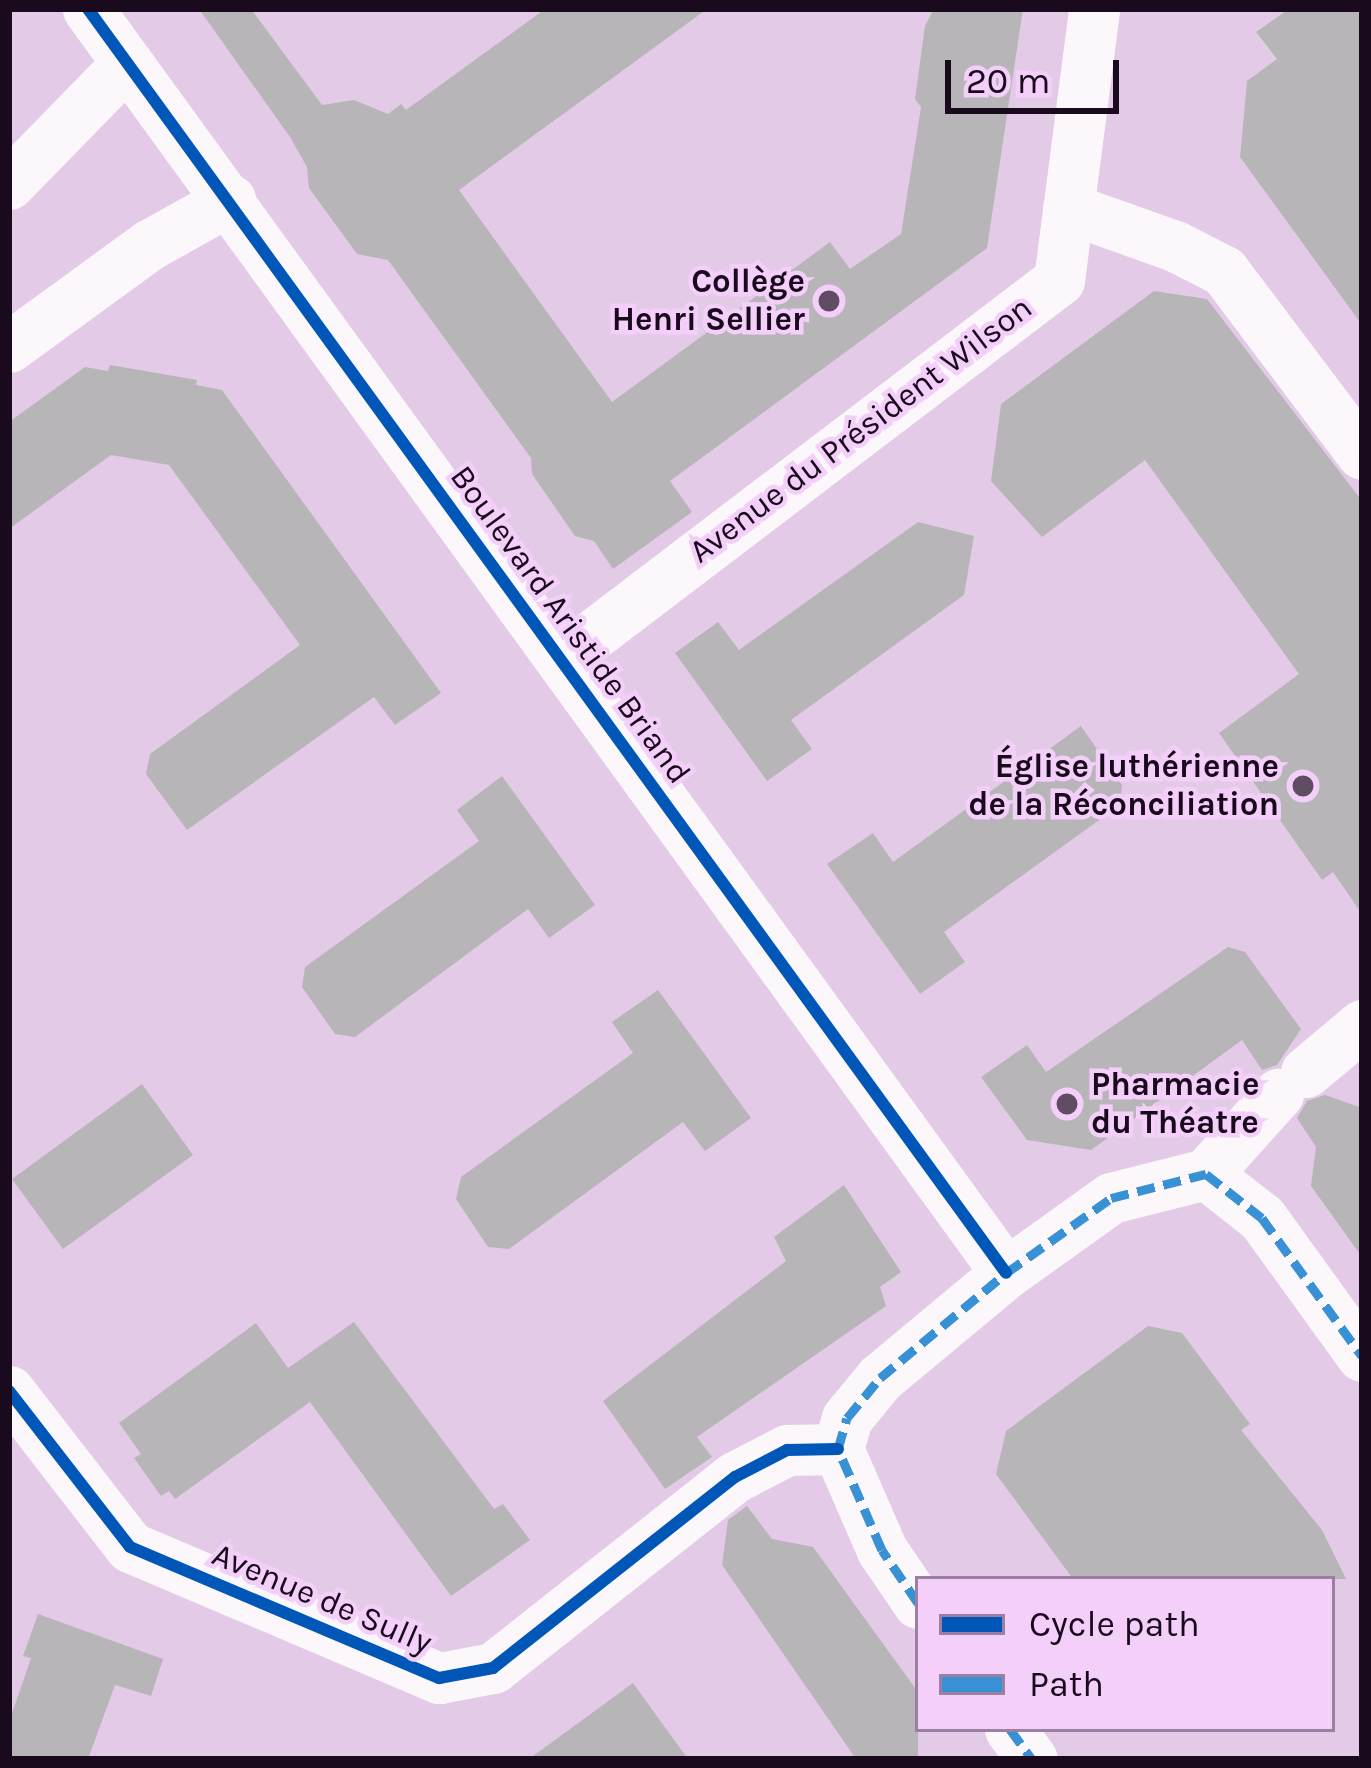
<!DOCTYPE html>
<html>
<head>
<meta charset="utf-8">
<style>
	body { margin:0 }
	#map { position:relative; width:1371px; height:1768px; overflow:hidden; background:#e3cae7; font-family:Karla,sans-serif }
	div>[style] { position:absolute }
	.building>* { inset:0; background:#b8b5b8 }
	.street>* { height:51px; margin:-25.5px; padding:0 25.5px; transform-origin:25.5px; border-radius:25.5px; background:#fbf7fb }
	.quiet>* { height:9px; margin-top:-4.5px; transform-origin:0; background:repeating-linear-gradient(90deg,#3991d5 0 18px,transparent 0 27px) }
	.cycleway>* { height:12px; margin:-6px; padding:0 6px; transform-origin:6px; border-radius:6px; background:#0057b8 }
	.dots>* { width:33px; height:33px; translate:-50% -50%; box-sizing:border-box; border:6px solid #f3cffa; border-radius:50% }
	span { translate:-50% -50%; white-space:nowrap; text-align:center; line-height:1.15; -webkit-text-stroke:9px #f3cffa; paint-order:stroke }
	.poi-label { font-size:33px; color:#1a0a1d; font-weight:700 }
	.right { translate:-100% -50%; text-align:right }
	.left { translate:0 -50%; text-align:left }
	.street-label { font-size:33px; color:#1a0a1d }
	.frame { position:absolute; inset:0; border:12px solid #1a0a1d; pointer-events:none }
	.legend { position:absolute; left:915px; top:1576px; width:420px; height:156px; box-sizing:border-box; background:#f3cffa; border:3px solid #9c80a2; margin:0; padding:15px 21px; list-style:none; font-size:36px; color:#1a0a1d }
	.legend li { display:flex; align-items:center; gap:24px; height:60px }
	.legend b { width:60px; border:3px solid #9c80a2 }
	.scale { position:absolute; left:945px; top:60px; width:174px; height:54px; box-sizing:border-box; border:6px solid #1a0a1d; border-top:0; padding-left:15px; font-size:36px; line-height:42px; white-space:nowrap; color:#1a0a1d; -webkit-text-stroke:9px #f3cffa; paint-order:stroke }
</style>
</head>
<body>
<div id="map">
	<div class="building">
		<div style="clip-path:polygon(199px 9px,251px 9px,322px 105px,354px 100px,388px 114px,401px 104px,406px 110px,545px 9px,707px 9px,459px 190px,612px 402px,830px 242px,850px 269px,901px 234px,921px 107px,915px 99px,925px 26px,934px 9px,1023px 9px,987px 248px,670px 481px,692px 512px,613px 569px,594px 541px,575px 536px,532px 474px,531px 458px,388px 260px,357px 254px,309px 188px,307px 167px,290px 137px)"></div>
		<div style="clip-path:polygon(1289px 9px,1362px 9px,1362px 325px,1240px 157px,1247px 81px,1277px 59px,1256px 32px)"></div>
		<div style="clip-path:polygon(1154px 291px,1207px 299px,1362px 501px,1362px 914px,1333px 872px,1322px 880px,1219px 733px,1299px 674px,1145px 460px,1042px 537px,991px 481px,1001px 404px)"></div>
		<div style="clip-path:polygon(110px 365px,197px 380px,196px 385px,222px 390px,441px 693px,395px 725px,374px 697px,187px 830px,146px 774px,150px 754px,300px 645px,169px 465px,111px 455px,9px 529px,9px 422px,85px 367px,108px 371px)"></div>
		<div style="clip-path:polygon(918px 522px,974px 536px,964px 595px,791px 720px,812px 749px,767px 781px,675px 653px,718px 622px,739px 650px)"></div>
		<div style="clip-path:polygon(1081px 726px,1122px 785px,1120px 805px,944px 932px,965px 962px,920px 994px,827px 864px,873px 833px,893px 862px)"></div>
		<div style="clip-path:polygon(502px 776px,595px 905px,549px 938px,528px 909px,355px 1037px,335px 1034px,302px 987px,305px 967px,479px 841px,457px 810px)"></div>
		<div style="clip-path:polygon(1228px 947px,1245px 952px,1301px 1029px,1277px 1065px,1262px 1070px,1242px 1040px,1091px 1150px,1027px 1140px,981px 1077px,1027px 1045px,1046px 1072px)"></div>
		<div style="clip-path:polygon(658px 990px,751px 1118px,705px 1151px,683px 1122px,509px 1249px,488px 1247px,456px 1199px,461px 1177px,633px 1053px,612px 1022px)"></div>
		<div style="clip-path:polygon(142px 1084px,193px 1155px,63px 1249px,12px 1179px)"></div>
		<div style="clip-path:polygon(1325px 1095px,1362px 1108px,1362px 1257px,1311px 1186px,1316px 1147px,1297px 1118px,1307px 1101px)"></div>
		<div style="clip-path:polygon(844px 1185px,901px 1272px,880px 1287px,886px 1306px,697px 1437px,712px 1457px,665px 1489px,603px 1401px,786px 1261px,774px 1237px)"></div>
		<div style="clip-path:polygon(354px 1322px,494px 1509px,503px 1504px,530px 1540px,451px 1596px,310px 1402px,175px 1499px,169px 1491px,161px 1496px,134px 1458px,141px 1454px,119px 1423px,256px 1323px,288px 1368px)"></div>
		<div style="clip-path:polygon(1148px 1326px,1182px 1333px,1250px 1424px,1241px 1430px,1322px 1530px,1346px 1579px,1073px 1579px,996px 1474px,1006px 1431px)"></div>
		<div style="clip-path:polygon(747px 1506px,772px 1539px,813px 1547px,918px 1692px,918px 1759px,856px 1759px,722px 1565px,728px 1520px)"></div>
		<div style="clip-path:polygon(38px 1614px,163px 1659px,151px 1696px,115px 1685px,88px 1759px,9px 1759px,9px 1722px,31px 1658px,23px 1656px)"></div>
		<div style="clip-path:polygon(633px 1683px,688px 1759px,529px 1759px)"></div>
	</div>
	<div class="street">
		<div style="left:88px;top:9px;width:1562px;rotate:54.01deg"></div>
		<div style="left:9px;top:184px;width:169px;rotate:-45.7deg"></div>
		<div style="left:1068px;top:208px;width:114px;rotate:19.6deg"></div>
		<div style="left:1175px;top:246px;width:55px;rotate:27deg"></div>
		<div style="left:1224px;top:271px;width:229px;rotate:53deg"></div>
		<div style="left:9px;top:347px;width:173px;rotate:-36.1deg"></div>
		<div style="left:149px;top:245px;width:93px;rotate:-29.1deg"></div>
		<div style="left:561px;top:659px;width:626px;rotate:-37.27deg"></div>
		<div style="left:1059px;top:280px;width:273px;rotate:-82.6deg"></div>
		<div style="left:1306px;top:1072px;width:73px;rotate:-40deg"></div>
		<div style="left:1206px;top:1174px;width:108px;rotate:-48deg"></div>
		<div style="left:9px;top:1391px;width:197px;rotate:52.2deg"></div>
		<div style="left:130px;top:1547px;width:336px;rotate:23deg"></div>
		<div style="left:439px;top:1678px;width:55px;rotate:-10.5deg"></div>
		<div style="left:493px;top:1668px;width:308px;rotate:-38.3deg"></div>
		<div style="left:735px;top:1477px;width:59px;rotate:-27.4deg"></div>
		<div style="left:787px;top:1450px;width:51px;rotate:-1.1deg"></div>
		<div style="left:918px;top:1603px;width:64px;rotate:-124.2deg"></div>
		<div style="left:882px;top:1550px;width:110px;rotate:-113.5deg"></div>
		<div style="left:838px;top:1449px;width:32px;rotate:-74deg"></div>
		<div style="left:847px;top:1418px;width:52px;rotate:-50.5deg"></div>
		<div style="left:880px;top:1378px;width:164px;rotate:-39.8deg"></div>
		<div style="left:1006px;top:1273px;width:129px;rotate:-35.5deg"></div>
		<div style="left:1111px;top:1198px;width:98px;rotate:-14.2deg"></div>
		<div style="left:1206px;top:1174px;width:71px;rotate:38.2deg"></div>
		<div style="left:1262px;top:1218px;width:170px;rotate:54.1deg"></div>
		<div style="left:1010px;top:1729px;width:37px;rotate:54deg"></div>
	</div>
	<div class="quiet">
		<div style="left:918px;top:1603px;width:64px;rotate:-124.2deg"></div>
		<div style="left:882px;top:1550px;width:110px;rotate:-113.5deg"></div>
		<div style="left:838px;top:1449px;width:32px;rotate:-74deg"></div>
		<div style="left:847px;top:1418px;width:52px;rotate:-50.5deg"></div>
		<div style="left:880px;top:1378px;width:164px;rotate:-39.8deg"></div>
		<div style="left:1006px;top:1273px;width:129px;rotate:-35.5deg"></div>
		<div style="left:1111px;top:1198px;width:98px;rotate:-14.2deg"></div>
		<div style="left:1206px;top:1174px;width:71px;rotate:38.2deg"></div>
		<div style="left:1262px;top:1218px;width:170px;rotate:54.1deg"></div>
		<div style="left:1010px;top:1729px;width:37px;rotate:54deg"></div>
	</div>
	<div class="cycleway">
		<div style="left:88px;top:9px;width:1562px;rotate:54.01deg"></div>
		<div style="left:9px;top:1391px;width:197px;rotate:52.2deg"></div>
		<div style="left:130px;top:1547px;width:336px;rotate:23deg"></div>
		<div style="left:439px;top:1678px;width:55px;rotate:-10.5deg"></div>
		<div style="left:493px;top:1668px;width:308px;rotate:-38.3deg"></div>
		<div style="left:735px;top:1477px;width:59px;rotate:-27.4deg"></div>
		<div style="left:787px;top:1450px;width:51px;rotate:-1.1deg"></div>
	</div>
	<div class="dots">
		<div style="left:829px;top:301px;background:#604d64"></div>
		<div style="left:1303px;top:786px;background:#604d64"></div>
		<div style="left:1067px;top:1104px;background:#604d64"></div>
	</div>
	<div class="poi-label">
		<span class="right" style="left:805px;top:301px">Collège<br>Henri Sellier</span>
		<span class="right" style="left:1279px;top:786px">Église luthérienne<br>de la Réconciliation</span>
		<span class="left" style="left:1091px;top:1104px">Pharmacie<br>du Théatre</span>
	</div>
	<div class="street-label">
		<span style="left:861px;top:430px;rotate:-37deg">Avenue du Président Wilson</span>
		<span style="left:570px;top:625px;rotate:54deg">Boulevard Aristide Briand</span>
		<span style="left:322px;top:1599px;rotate:23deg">Avenue de Sully</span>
	</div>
	<div class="frame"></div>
	<ul class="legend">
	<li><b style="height:15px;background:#0057b8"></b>Cycle path</li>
	<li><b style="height:15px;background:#3991d5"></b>Path</li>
	</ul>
	<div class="scale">20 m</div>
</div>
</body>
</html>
